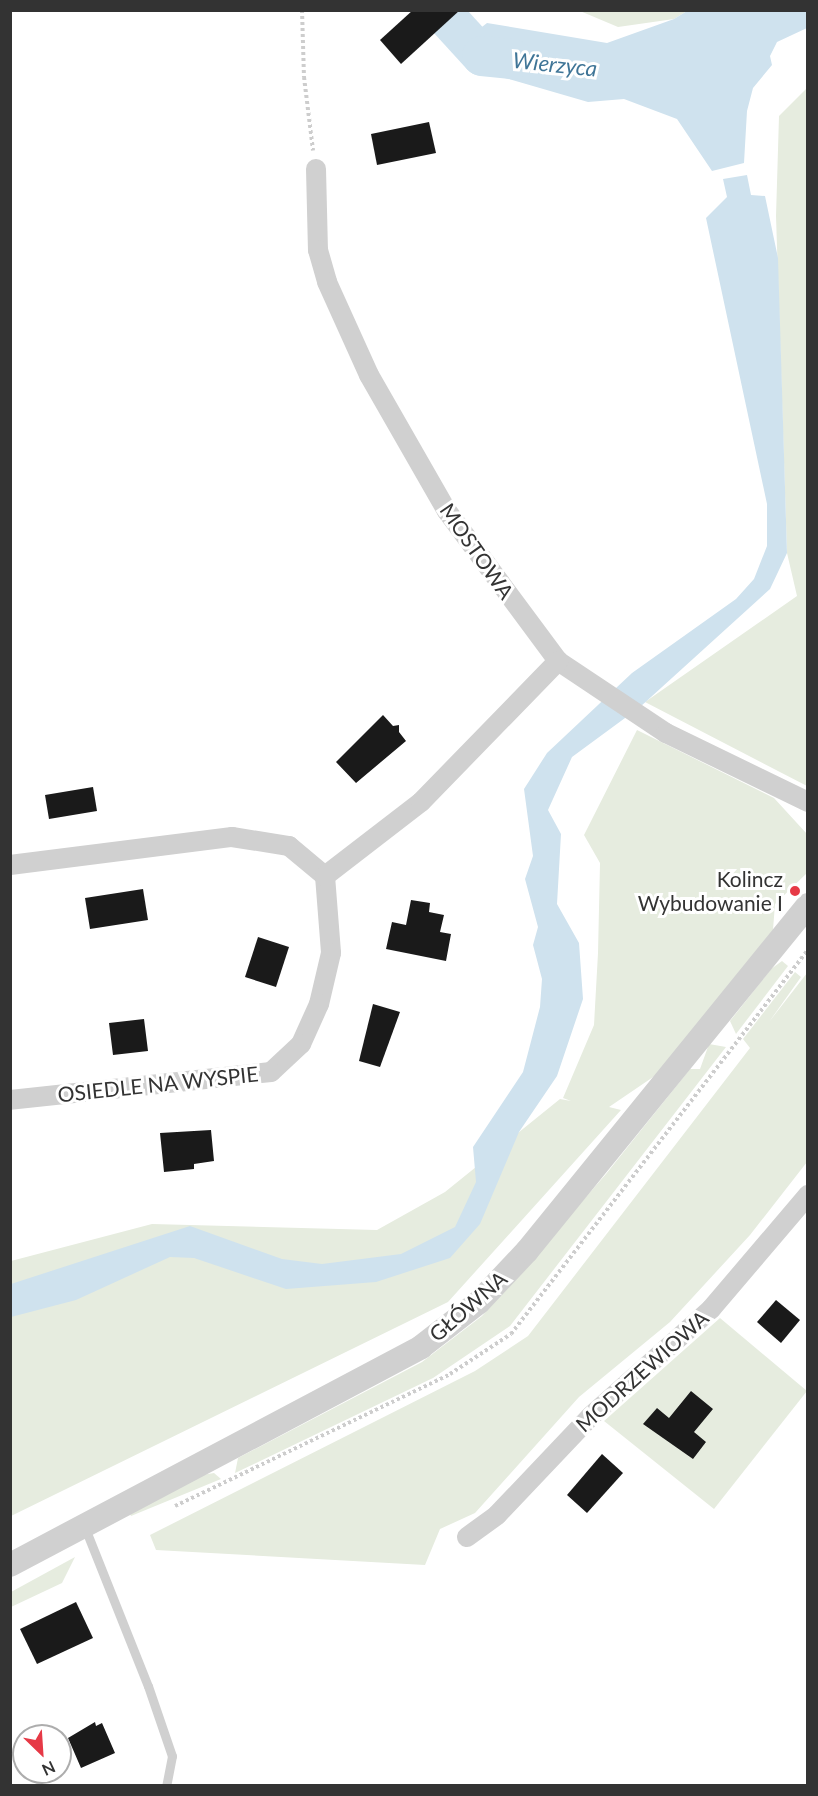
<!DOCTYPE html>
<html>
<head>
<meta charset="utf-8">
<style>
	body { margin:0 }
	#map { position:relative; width:818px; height:1796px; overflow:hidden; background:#fff; font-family:Lato,sans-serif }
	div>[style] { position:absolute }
	.green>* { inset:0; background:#e6ecdf }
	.water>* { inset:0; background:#cfe2ee }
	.river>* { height:40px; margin:-20px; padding:0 20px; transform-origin:20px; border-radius:20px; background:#cfe2ee }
	.building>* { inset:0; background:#1a1a1a }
	.path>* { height:4px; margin-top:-2px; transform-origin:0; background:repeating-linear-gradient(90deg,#cdcdcd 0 3px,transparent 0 6px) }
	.service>* { height:9px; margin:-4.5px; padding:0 4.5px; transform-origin:4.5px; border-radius:4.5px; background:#d0d0d0 }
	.minor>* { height:20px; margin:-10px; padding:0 10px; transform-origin:10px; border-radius:10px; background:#d0d0d0 }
	.tertiary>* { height:24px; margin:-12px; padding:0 12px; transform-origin:12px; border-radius:12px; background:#d0d0d0 }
	.dots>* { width:16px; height:16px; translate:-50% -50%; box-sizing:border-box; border:3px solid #fff; border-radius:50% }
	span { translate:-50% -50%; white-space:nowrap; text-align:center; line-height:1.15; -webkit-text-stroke:6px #fff; paint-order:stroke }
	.street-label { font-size:21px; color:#333 }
	.poi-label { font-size:21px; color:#333 }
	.right { translate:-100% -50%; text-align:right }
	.water-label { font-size:22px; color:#3f7597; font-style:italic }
	.frame { position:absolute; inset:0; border:12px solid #333; pointer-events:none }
	.north { position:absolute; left:12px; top:1724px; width:60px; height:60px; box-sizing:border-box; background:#fff; border:2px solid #adadad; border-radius:50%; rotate:155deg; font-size:16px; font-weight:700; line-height:24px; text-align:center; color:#333 }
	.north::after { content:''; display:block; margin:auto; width:21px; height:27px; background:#e63946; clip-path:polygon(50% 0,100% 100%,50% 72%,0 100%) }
</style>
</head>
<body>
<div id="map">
	<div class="green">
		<div style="clip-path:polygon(580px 11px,687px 11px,674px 19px,618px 27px)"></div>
		<div style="clip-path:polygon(807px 88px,807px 786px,645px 702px,797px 596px,787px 553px,776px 216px,779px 116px)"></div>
		<div style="clip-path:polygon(637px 730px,774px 798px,807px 834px,807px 873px,775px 904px,773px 930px,659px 1073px,609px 1107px,621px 1110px,448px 1302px,11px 1516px,11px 1261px,152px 1224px,377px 1230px,445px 1192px,560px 1099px,571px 1101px,563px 1098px,594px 1025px,598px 953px,600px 863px,584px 835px)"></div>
		<div style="clip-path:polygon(782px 961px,788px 966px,736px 1034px,730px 1021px,771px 969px)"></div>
		<div style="clip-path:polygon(795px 972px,801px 977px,769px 1022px,807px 973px,807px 1162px,750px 1235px,670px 1322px,579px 1397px,475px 1513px,440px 1529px,425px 1565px,156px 1550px,150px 1535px,475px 1371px,528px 1336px,750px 1048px,743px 1039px)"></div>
		<div style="clip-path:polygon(709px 1044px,726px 1047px,510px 1326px,433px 1378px,235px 1473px,238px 1458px,422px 1362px,482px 1316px,606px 1174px,690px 1069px,700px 1069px)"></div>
		<div style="clip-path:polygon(720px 1318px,807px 1391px,714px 1509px,604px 1421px)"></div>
		<div style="clip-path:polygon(214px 1473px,221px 1479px,131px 1516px,129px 1512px,202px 1475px)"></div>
		<div style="clip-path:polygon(75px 1557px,62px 1583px,11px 1607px,11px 1592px)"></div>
	</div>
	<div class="water">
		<div style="clip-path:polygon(687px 11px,807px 11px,807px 28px,777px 42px,770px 56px,772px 65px,753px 88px,747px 111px,744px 163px,712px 171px,677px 119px,624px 99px,588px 102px,474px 69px,455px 48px,487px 23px,607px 43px,674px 19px)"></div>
		<div style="clip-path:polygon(747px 175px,751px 195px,765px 196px,778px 258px,787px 553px,770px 589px,640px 707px,572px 757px,548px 810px,561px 834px,557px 904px,579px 943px,583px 999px,557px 1076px,519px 1132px,480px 1224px,450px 1258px,376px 1282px,286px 1289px,194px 1258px,170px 1257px,76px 1300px,11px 1317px,11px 1284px,190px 1226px,282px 1259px,322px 1264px,401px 1254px,455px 1227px,476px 1182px,473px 1147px,523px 1072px,540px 1007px,542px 979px,533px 945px,538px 927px,525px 879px,533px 856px,524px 789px,547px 753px,632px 673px,736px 599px,754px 579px,767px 546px,767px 504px,706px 218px,727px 197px,723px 179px)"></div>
	</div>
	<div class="river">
		<div style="left:440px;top:10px;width:62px;rotate:47.6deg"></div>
		<div style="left:482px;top:56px;width:31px;rotate:6deg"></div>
	</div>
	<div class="building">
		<div style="clip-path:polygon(413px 10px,460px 10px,401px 64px,380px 40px)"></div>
		<div style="clip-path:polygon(429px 122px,436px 153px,377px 165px,371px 134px)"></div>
		<div style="clip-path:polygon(383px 715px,393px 726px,399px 725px,399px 732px,406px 741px,356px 783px,336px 762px)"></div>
		<div style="clip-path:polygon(93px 787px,97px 811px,49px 819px,45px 795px)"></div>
		<div style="clip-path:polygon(143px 889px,148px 920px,90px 929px,85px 898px)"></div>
		<div style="clip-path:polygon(411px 900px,430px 903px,429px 912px,444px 915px,440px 932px,451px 934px,446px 961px,386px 949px,392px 922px,406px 925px)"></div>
		<div style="clip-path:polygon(258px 937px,289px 947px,276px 987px,245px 977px)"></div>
		<div style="clip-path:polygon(373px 1004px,400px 1012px,380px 1067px,359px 1061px)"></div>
		<div style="clip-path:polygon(144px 1019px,148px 1051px,113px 1055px,109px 1023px)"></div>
		<div style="clip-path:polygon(211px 1130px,214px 1161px,194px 1164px,194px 1169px,164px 1172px,160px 1133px)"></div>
		<div style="clip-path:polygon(776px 1300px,800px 1320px,781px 1343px,757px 1322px)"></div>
		<div style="clip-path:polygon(691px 1391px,713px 1409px,694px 1432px,706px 1442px,693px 1459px,643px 1424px,657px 1408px,669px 1418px)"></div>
		<div style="clip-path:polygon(602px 1454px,623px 1473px,587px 1513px,567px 1495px)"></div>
		<div style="clip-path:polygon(76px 1602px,93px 1638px,37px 1664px,20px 1629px)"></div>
		<div style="clip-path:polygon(95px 1722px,96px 1726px,102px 1723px,115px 1753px,81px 1768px,68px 1738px)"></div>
	</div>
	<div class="path">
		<div style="left:302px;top:10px;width:67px;rotate:88.3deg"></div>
		<div style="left:304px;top:77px;width:74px;rotate:83deg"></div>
		<div style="left:175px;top:1506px;width:305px;rotate:-25.6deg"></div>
		<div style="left:450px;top:1374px;width:73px;rotate:-33.3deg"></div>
		<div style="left:511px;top:1334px;width:485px;rotate:-52.3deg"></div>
	</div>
	<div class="service">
		<div style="left:85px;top:1528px;width:170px;rotate:68.3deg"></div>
		<div style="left:148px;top:1686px;width:74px;rotate:71.1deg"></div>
		<div style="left:172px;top:1756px;width:31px;rotate:101deg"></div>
	</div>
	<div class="minor">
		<div style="left:316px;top:169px;width:81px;rotate:88.6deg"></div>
		<div style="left:318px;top:250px;width:33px;rotate:74deg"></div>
		<div style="left:327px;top:282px;width:102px;rotate:65.7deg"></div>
		<div style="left:369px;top:375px;width:157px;rotate:60.2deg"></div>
		<div style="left:447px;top:511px;width:187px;rotate:53.5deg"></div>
		<div style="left:558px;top:661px;width:130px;rotate:33.7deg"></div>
		<div style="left:666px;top:733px;width:158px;rotate:25.9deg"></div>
		<div style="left:10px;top:865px;width:224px;rotate:-7.2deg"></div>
		<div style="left:232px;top:837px;width:58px;rotate:9deg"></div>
		<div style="left:289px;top:846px;width:47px;rotate:39.8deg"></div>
		<div style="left:325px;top:876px;width:77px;rotate:85.5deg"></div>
		<div style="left:331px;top:953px;width:52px;rotate:103.2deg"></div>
		<div style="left:319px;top:1004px;width:44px;rotate:114.2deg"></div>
		<div style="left:301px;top:1044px;width:41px;rotate:137deg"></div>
		<div style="left:271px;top:1072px;width:262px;rotate:173.9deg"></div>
		<div style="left:325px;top:876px;width:121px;rotate:-37.6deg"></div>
		<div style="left:421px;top:802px;width:197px;rotate:-45.8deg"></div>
		<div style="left:467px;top:1537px;width:37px;rotate:-36deg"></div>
		<div style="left:497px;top:1515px;width:137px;rotate:-46.5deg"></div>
		<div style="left:591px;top:1416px;width:161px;rotate:-41.7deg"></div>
		<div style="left:711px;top:1309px;width:150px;rotate:-49.6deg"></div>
	</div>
	<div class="tertiary">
		<div style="left:10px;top:1565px;width:465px;rotate:-27.9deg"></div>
		<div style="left:421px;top:1347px;width:73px;rotate:-37.8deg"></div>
		<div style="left:479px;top:1302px;width:70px;rotate:-46.7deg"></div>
		<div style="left:527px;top:1251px;width:446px;rotate:-50.9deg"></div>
	</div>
	<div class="dots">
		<div style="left:795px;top:891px;background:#e63946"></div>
	</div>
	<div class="street-label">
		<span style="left:477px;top:551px;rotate:55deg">MOSTOWA</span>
		<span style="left:158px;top:1084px;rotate:-6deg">OSIEDLE NA WYSPIE</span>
		<span style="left:468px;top:1306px;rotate:-41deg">GŁÓWNA</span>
		<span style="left:642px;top:1371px;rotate:-42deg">MODRZEWIOWA</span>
	</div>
	<div class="poi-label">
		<span class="right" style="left:783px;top:891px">Kolincz<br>Wybudowanie I</span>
	</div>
	<div class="water-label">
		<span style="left:555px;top:64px;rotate:6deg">Wierzyca</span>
	</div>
	<div class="frame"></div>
	<div class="north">N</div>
</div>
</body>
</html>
